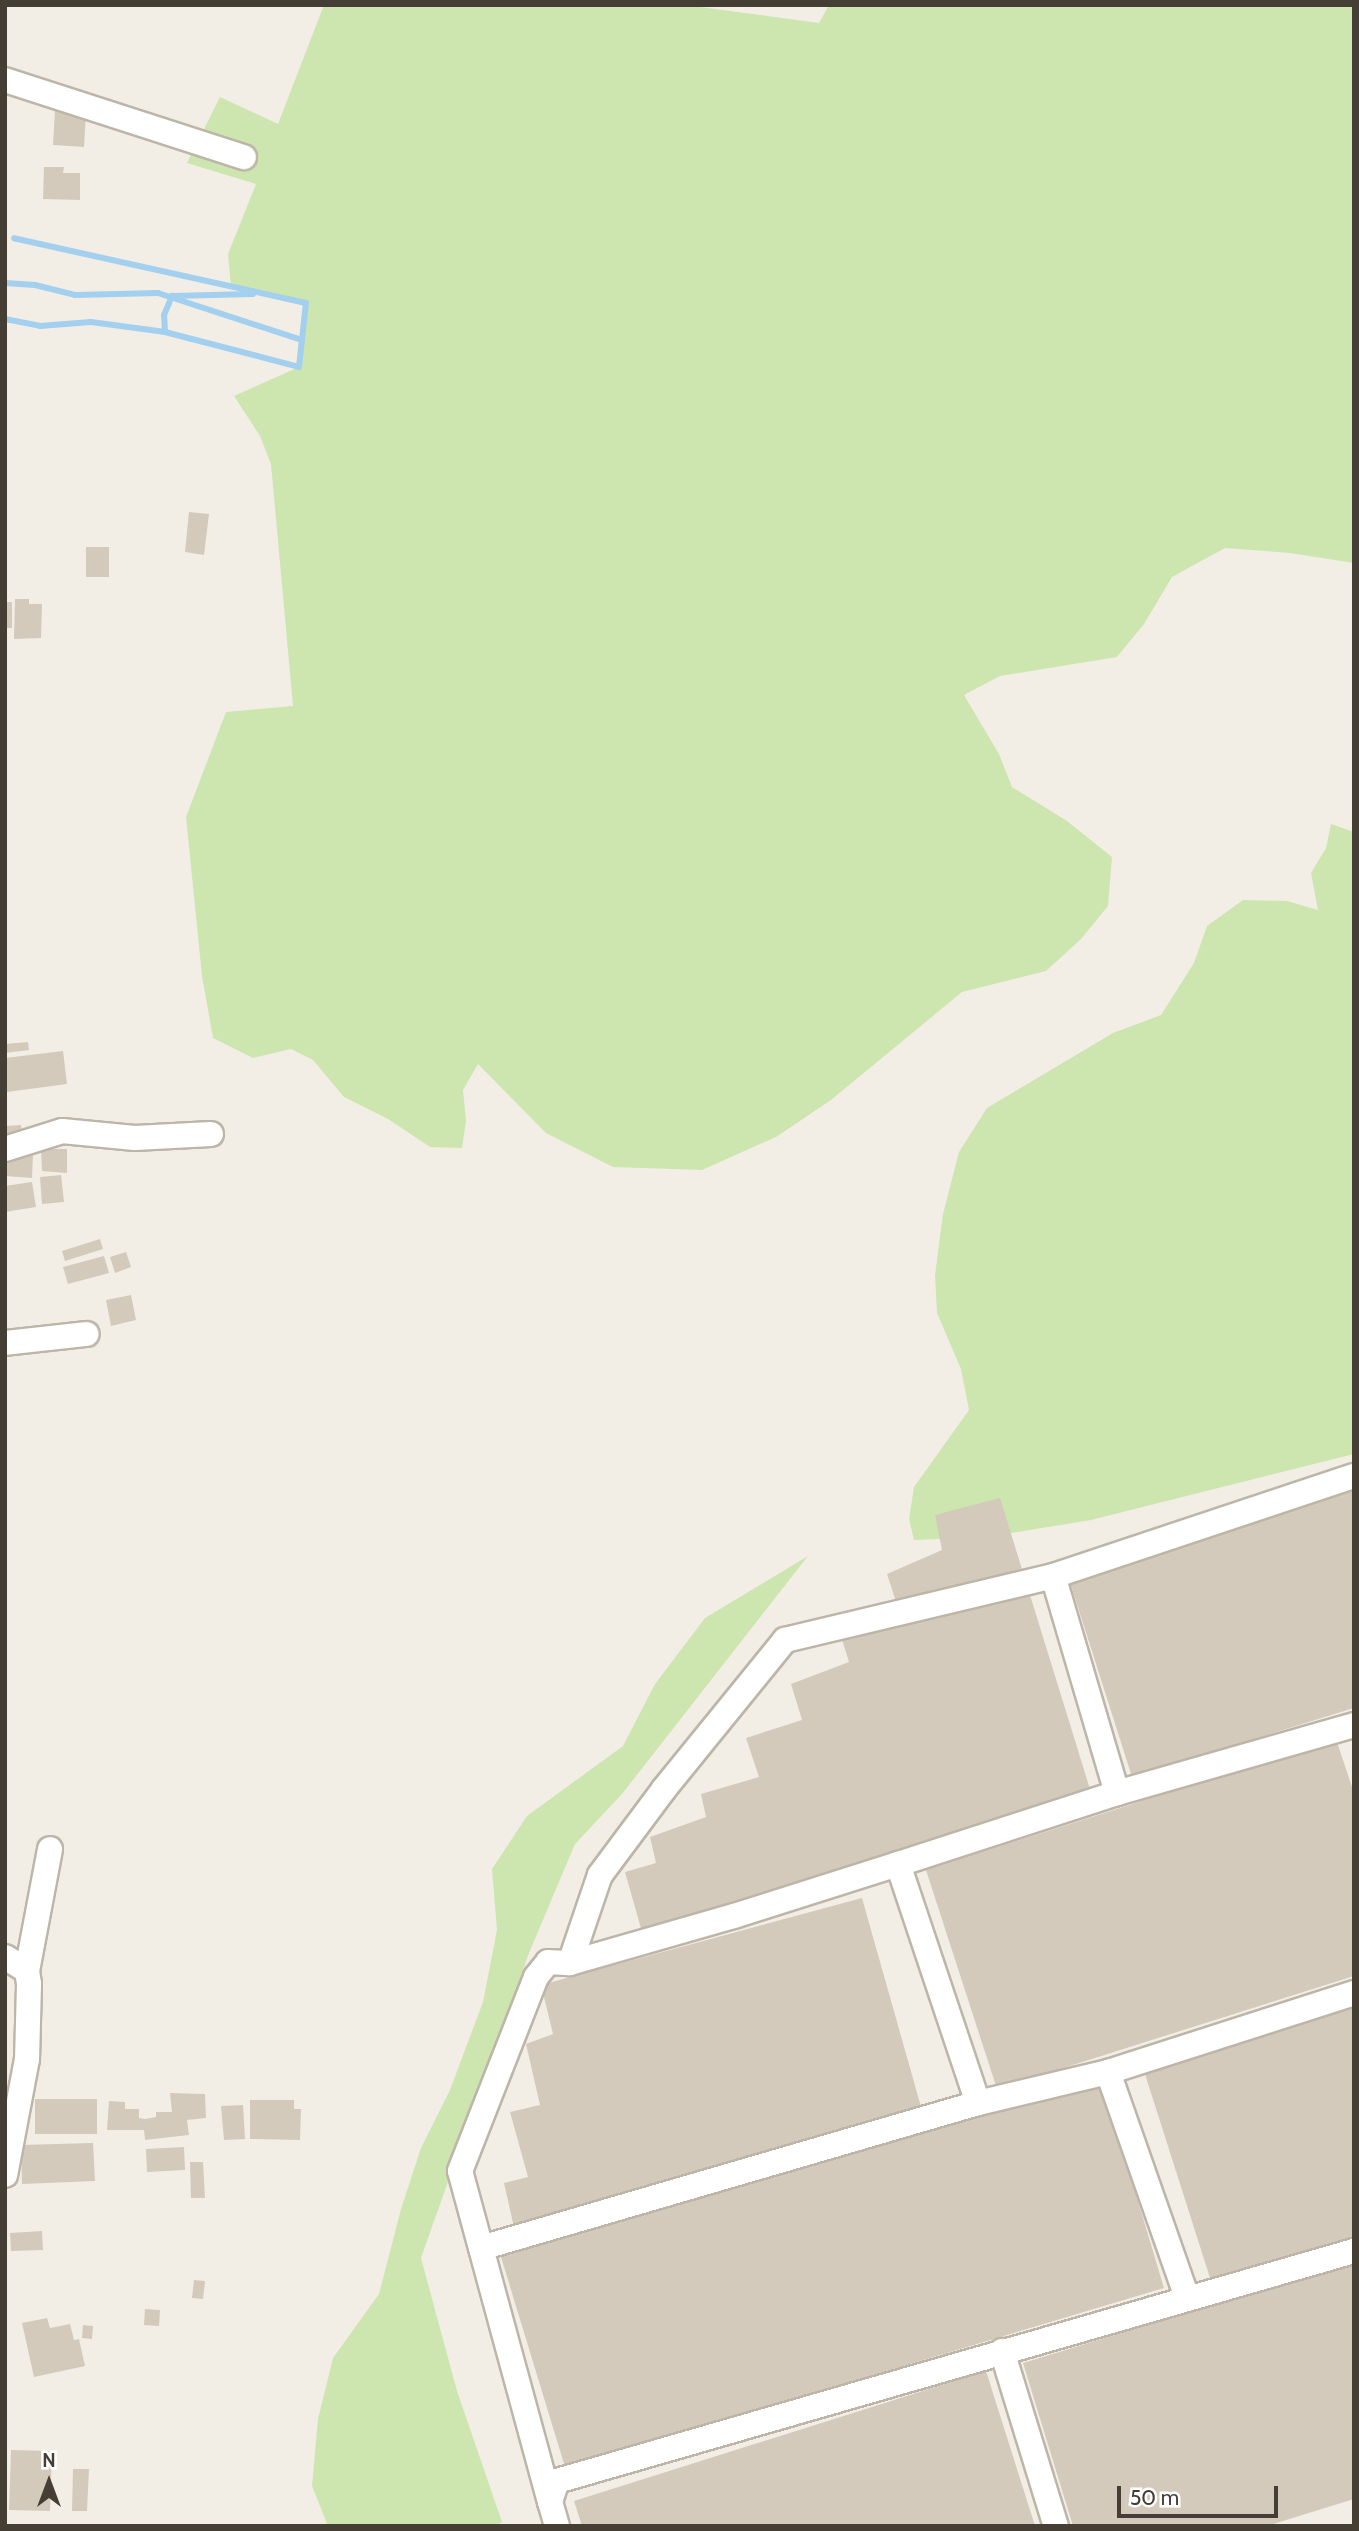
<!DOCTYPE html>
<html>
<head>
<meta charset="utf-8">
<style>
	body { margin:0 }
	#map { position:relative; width:1359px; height:2531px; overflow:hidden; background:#f2eee6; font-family:Cabin,sans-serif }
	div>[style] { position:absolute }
	.green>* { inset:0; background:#cde6af }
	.stream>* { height:6px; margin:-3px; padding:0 3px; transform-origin:3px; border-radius:3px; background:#a3d0ee }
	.building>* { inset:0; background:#d3cabb }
	.roads { filter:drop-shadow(2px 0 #bdb6a8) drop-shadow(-2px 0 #bdb6a8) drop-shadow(0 2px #bdb6a8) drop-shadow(0 -2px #bdb6a8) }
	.minor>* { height:24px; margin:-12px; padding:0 12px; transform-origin:12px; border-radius:12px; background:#fff }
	span { translate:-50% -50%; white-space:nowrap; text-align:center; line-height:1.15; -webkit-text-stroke:6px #fff; paint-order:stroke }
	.frame { position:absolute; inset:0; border:7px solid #453e35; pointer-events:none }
	.north { position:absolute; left:14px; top:2447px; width:70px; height:70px; -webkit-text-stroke:5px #fff; paint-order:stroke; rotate:0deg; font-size:19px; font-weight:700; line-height:28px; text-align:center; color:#453e35 }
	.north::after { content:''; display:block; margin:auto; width:24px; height:32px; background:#453e35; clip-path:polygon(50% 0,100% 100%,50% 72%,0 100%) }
	.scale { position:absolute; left:1117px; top:2486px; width:161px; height:32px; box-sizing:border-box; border:4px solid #453e35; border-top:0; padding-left:9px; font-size:21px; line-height:24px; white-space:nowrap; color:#453e35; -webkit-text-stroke:5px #fff; paint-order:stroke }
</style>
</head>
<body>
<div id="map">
	<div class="green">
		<div style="clip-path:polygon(324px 5px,685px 5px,819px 23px,829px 5px,1354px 5px,1354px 563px,1290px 553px,1225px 548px,1172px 577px,1144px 624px,1117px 657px,1000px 676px,964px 695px,999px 754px,1012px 787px,1067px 821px,1112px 857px,1108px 906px,1081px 939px,1046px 971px,962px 992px,831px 1100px,776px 1137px,702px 1170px,613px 1167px,546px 1133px,478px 1064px,463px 1090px,466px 1121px,462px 1148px,430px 1147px,388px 1119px,344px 1097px,313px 1060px,291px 1049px,253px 1058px,213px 1038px,202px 976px,186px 817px,226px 712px,293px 706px,271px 464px,260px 436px,234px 396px,299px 367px,306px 303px,231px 287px,228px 254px,256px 184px,187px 163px,220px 97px,278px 124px)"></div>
		<div style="clip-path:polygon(1331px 824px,1354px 832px,1354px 1454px,1091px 1520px,987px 1537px,914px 1540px,909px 1519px,914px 1487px,969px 1410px,961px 1369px,937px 1313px,935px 1275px,943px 1214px,959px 1152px,987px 1108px,1113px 1033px,1161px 1015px,1194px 963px,1207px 926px,1243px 900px,1287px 901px,1318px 910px,1311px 873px,1326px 848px)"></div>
		<div style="clip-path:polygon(808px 1556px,622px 1794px,575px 1844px,529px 1953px,421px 2258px,457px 2391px,502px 2522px,495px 2526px,328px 2526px,312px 2486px,318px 2419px,333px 2358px,379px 2294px,401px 2209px,421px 2148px,450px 2090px,483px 2002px,497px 1930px,492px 1869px,527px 1816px,623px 1746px,655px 1684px,705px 1618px)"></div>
	</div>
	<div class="stream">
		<div style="left:5px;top:283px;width:30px;rotate:4deg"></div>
		<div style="left:35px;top:285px;width:41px;rotate:14deg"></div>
		<div style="left:75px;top:295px;width:83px;rotate:-1.4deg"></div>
		<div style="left:158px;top:293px;width:151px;rotate:18.1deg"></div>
		<div style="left:5px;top:319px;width:36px;rotate:11deg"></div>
		<div style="left:40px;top:326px;width:51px;rotate:-4.5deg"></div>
		<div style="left:91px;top:322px;width:75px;rotate:7.7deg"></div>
		<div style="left:165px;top:332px;width:138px;rotate:14.6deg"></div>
		<div style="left:299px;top:367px;width:64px;rotate:-83.8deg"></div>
		<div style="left:306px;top:303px;width:299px;rotate:-167.5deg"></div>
		<div style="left:165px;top:332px;width:17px;rotate:-93deg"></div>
		<div style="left:164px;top:315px;width:21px;rotate:-67deg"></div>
		<div style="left:172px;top:296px;width:81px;rotate:-1.4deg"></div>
	</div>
	<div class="building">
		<div style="clip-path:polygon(55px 110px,86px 113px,84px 147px,53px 145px)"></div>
		<div style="clip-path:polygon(44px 167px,64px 167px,63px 173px,80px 173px,80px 200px,43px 199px)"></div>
		<div style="clip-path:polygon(189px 512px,209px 514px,204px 555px,185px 552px)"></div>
		<div style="clip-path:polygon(86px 547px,109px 547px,109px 577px,86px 577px)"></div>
		<div style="clip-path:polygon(15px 599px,29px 599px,29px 604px,42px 604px,41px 638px,14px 639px)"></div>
		<div style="clip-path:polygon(5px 602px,12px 602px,12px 628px,5px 628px)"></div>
		<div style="clip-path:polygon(28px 1042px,29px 1050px,5px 1053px,5px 1044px)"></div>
		<div style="clip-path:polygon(63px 1051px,67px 1084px,7px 1092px,5px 1058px)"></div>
		<div style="clip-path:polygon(21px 1125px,22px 1137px,5px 1138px,5px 1126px)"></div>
		<div style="clip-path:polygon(41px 1149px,67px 1149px,67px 1173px,42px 1171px)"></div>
		<div style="clip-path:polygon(17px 1154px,33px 1155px,32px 1178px,5px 1176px,6px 1158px,17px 1159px)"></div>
		<div style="clip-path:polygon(61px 1175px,64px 1202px,42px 1204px,40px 1177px)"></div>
		<div style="clip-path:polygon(32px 1182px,36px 1207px,5px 1212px,5px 1186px)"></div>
		<div style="clip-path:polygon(100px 1239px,103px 1249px,65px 1261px,62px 1251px)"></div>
		<div style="clip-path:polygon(126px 1252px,131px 1267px,115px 1273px,110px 1257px)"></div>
		<div style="clip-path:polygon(104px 1256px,109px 1273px,68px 1284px,63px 1267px)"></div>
		<div style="clip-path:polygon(131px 1295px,136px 1320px,111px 1326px,106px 1300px)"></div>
		<div style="clip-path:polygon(1354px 1491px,1354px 1708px,1132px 1777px,1069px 1579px)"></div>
		<div style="clip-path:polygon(1000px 1498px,1090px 1789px,644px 1939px,625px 1872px,656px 1863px,650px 1837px,706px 1817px,701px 1794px,759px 1777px,746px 1738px,802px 1720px,791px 1684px,849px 1662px,839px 1630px,899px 1611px,887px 1574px,942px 1550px,935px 1515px)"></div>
		<div style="clip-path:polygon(1336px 1739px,1354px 1793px,1354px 1976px,997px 2089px,926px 1870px)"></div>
		<div style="clip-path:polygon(862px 1898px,927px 2128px,517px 2241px,504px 2183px,528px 2177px,510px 2112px,540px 2105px,526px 2044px,553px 2034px,541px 1985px)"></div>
		<div style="clip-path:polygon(1354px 2006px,1354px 2237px,1211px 2281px,1144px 2071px)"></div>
		<div style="clip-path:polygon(1101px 2078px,1164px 2288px,565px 2467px,501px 2257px)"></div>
		<div style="clip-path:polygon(170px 2093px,205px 2094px,206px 2118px,187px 2120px,189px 2135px,145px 2140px,144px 2130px,107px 2130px,109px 2101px,125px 2102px,125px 2109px,139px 2109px,139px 2118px,145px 2119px,156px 2117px,156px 2112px,172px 2112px)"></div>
		<div style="clip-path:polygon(35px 2099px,97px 2099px,97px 2134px,35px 2134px)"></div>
		<div style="clip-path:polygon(250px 2100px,294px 2100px,294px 2109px,301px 2109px,300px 2140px,250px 2139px)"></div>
		<div style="clip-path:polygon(243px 2105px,245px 2139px,224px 2140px,221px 2106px)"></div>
		<div style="clip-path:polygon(93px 2143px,95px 2181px,22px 2184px,21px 2145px)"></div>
		<div style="clip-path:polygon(184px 2147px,185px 2170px,147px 2172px,146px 2149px)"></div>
		<div style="clip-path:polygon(190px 2162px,203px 2162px,205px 2198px,191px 2198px)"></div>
		<div style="clip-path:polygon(42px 2231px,43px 2250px,11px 2251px,10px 2233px)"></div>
		<div style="clip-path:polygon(1354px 2262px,1354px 2499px,1267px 2526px,1073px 2526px,1023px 2363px)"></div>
		<div style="clip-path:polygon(194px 2280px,205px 2281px,203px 2299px,192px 2298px)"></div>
		<div style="clip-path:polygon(145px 2309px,160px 2310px,159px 2326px,144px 2325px)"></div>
		<div style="clip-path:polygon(47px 2318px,50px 2328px,70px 2324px,74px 2340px,79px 2339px,85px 2366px,34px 2377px,22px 2323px)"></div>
		<div style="clip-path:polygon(83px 2325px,93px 2326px,92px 2339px,82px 2338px)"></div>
		<div style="clip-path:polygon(986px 2371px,1035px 2526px,582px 2526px,574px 2501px)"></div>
		<div style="clip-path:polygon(11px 2450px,52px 2451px,50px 2511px,9px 2510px)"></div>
		<div style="clip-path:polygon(73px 2469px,89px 2469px,87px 2511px,72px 2511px)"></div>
	</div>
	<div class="roads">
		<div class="minor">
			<div style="left:5px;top:80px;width:251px;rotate:17.9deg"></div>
			<div style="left:5px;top:1149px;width:60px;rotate:-17.5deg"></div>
			<div style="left:62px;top:1131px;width:73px;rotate:5.5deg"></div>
			<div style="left:135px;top:1138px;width:76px;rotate:-3deg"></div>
			<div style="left:5px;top:1343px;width:82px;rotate:-6.3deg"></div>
			<div style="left:1354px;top:1725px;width:247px;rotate:164deg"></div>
			<div style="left:1117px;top:1793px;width:230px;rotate:162deg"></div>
			<div style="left:898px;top:1864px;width:252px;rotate:71.5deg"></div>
			<div style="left:978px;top:2103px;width:134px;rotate:-13.4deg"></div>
			<div style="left:1108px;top:2072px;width:258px;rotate:-17.8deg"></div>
			<div style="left:1117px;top:1793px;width:226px;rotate:-106.4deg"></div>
			<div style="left:1053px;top:1576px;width:317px;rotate:-18.4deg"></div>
			<div style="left:5px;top:1957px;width:26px;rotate:32deg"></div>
			<div style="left:27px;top:1971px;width:13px;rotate:81deg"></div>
			<div style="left:29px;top:1984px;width:75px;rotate:91.5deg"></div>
			<div style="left:27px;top:2059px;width:118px;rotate:100.7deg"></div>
			<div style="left:570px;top:1963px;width:171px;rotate:-16deg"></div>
			<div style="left:734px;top:1916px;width:172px;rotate:-17.6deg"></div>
			<div style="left:27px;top:1971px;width:124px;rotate:-79.3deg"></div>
			<div style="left:1108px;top:2072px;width:239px;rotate:70.7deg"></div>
			<div style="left:481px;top:2248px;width:518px;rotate:-16.26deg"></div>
			<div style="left:1002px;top:2351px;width:183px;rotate:72.9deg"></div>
			<div style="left:550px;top:2502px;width:343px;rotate:-105.2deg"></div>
			<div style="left:460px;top:2171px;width:208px;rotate:-68.6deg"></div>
			<div style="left:536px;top:1977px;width:19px;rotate:-51deg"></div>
			<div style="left:548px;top:1962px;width:22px;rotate:3deg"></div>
			<div style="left:570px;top:1963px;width:93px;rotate:-71.2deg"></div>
			<div style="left:600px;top:1875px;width:107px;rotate:-53.3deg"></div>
			<div style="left:664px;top:1789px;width:192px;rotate:-50.9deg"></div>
			<div style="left:785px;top:1640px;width:276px;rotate:-13.4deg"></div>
			<div style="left:557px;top:2526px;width:25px;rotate:-106deg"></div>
			<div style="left:550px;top:2502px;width:22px;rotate:-72deg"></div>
			<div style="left:557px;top:2481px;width:830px;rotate:-16.1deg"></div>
		</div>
	</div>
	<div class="frame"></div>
	<div class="north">N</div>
	<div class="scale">50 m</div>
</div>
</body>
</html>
